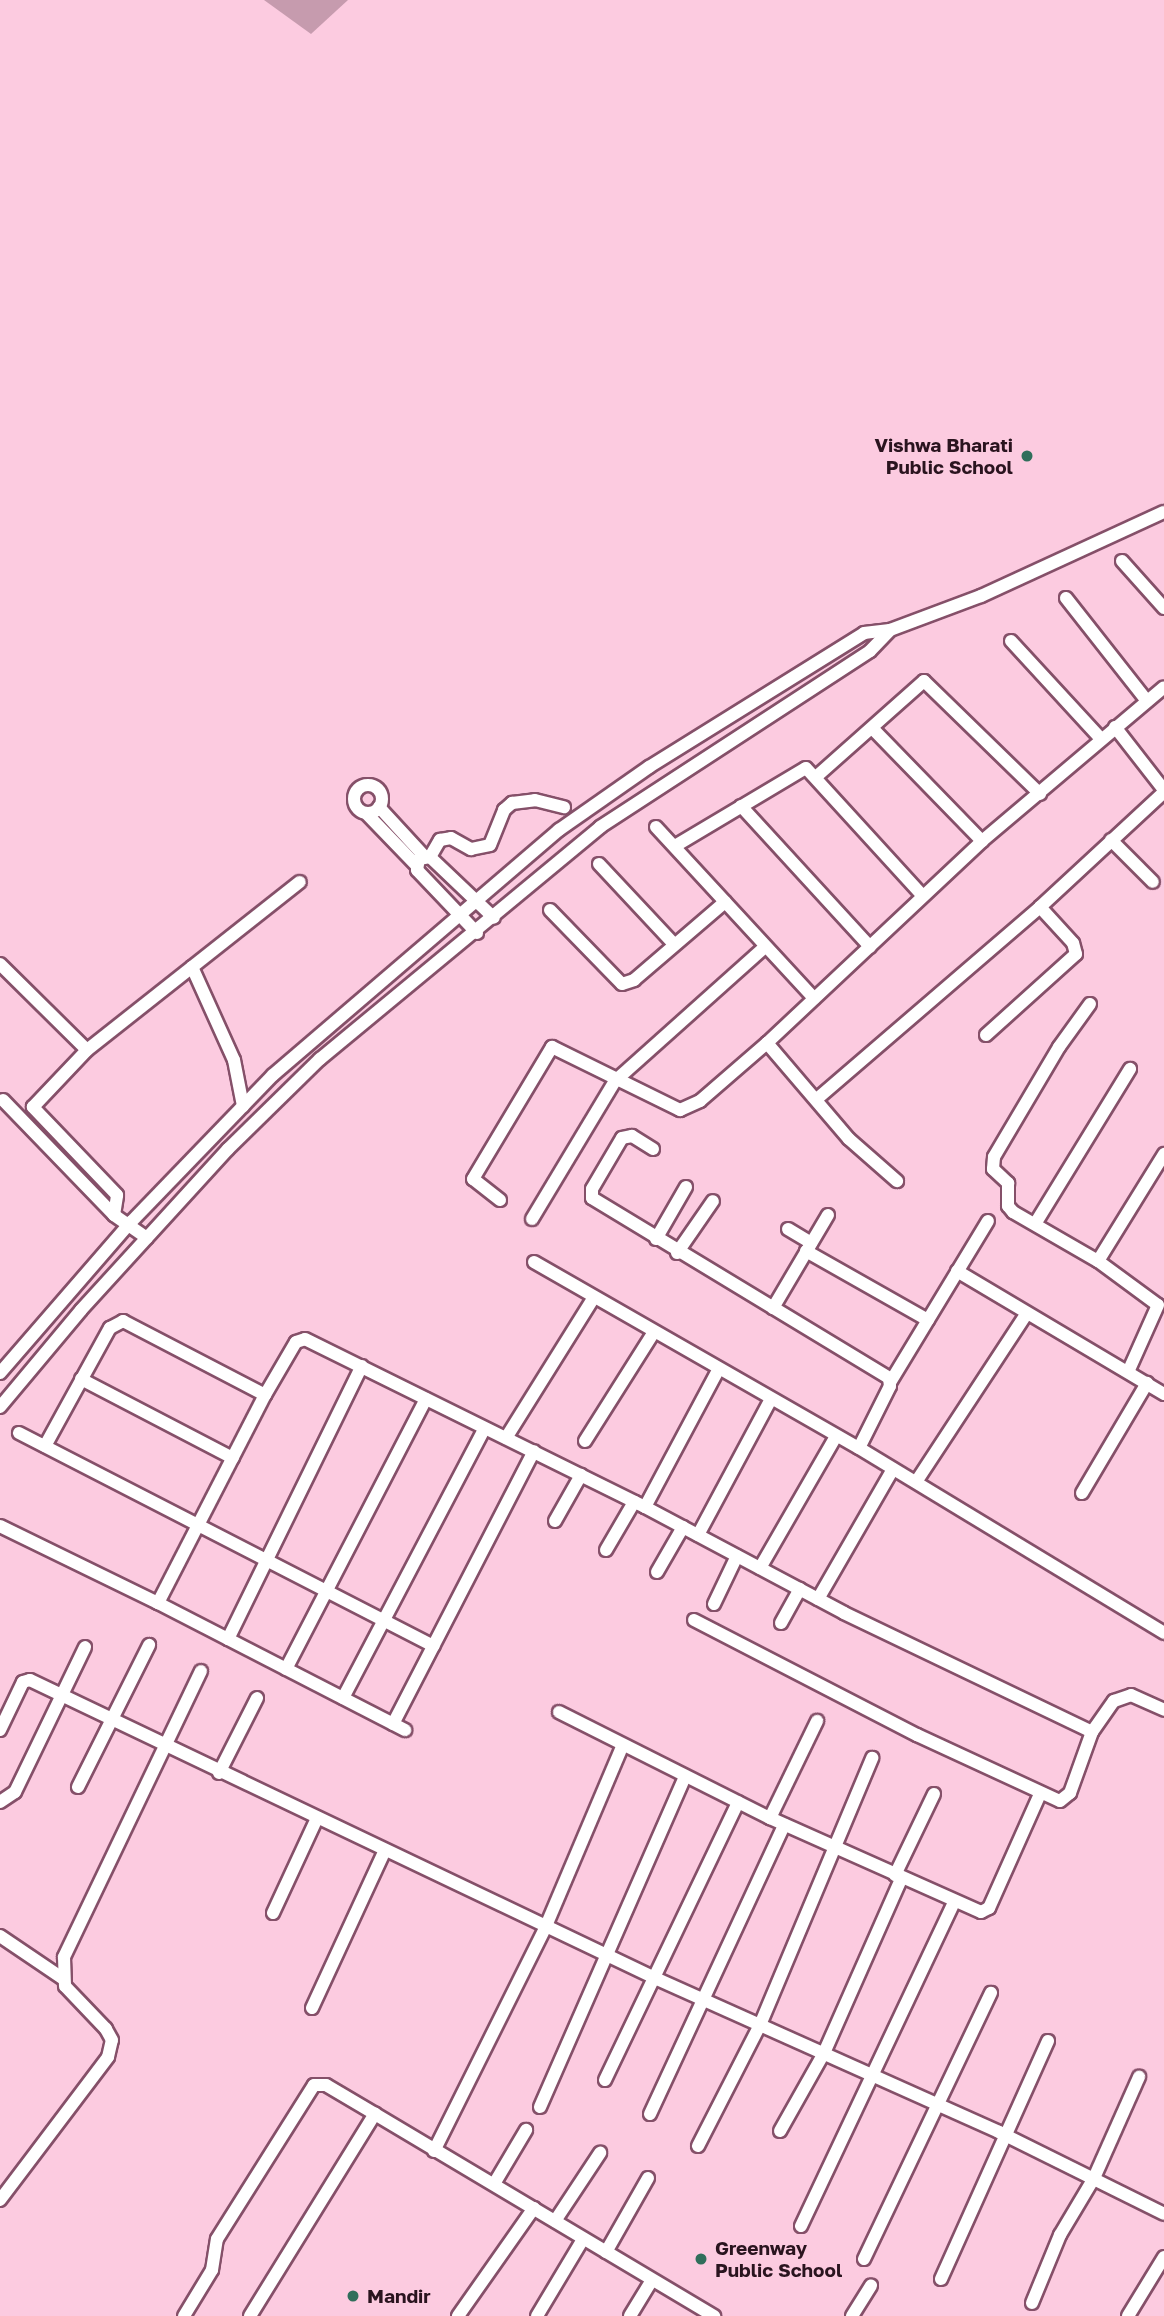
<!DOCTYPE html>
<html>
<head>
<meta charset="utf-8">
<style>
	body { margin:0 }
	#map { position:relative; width:1164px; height:2316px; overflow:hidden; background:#fccbe0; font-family:"Golos Text",sans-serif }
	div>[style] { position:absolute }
	.green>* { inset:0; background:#c69bae }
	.roads { filter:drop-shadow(2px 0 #855069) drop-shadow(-2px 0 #855069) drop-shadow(0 2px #855069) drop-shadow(0 -2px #855069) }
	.minor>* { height:12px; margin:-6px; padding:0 6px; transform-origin:6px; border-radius:6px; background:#fff }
	.minor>.ring { margin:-6px; padding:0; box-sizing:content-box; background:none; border:12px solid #fff; border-radius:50% }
	.dots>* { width:19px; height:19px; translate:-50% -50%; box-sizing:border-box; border:4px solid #fccbe0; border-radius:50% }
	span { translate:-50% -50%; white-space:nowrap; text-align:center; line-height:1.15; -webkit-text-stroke:5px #fccbe0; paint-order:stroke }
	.poi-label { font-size:19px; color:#2a141f; font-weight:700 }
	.right { translate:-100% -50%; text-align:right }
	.left { translate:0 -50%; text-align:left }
</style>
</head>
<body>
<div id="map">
	<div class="green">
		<div style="clip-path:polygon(264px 0,348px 0,311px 34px)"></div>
	</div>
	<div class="roads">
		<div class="minor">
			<div style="left:1122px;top:561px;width:63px;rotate:48.2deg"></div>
			<div style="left:1066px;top:598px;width:131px;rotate:51.8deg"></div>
			<div style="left:1011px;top:641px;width:133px;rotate:47.4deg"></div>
			<div style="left:1115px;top:727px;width:80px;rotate:52.1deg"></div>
			<div style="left:874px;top:730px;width:155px;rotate:45.8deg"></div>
			<div style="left:817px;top:776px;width:143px;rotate:-41.6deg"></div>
			<div style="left:924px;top:681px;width:162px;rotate:44.2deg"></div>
			<div class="ring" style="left:354px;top:785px;width:16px;height:16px"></div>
			<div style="left:741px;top:806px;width:191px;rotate:47.5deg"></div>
			<div style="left:379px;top:807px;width:67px;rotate:47.4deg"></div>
			<div style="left:366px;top:813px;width:72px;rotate:46.1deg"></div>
			<div style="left:656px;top:827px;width:233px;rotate:47.3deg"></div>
			<div style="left:1111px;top:840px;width:59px;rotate:45deg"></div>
			<div style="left:675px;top:846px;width:152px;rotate:-30.8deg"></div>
			<div style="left:806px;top:768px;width:173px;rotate:47.6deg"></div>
			<div style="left:430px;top:857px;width:20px;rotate:-60deg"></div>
			<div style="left:440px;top:840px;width:11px;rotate:-10deg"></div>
			<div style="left:451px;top:838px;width:23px;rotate:29deg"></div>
			<div style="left:471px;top:849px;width:19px;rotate:-12deg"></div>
			<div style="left:490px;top:845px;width:38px;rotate:-68deg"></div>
			<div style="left:504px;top:810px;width:11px;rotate:-41deg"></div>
			<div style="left:512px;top:803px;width:23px;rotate:-7deg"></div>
			<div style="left:535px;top:800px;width:30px;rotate:14deg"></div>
			<div style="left:599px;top:864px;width:108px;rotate:46.9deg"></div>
			<div style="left:550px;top:910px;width:103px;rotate:45.8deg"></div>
			<div style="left:622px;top:984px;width:13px;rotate:-18deg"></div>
			<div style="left:634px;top:980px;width:120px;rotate:-40.6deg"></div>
			<div style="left:477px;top:933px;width:87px;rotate:-133.6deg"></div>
			<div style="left:417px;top:870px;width:11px;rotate:-80deg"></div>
			<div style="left:419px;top:859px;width:11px;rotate:-10deg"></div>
			<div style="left:430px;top:857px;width:88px;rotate:43.6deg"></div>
			<div style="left:0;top:964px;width:122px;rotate:44.7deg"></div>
			<div style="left:192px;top:967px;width:102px;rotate:65.7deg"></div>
			<div style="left:234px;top:1060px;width:47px;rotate:78.9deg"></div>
			<div style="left:1090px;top:1004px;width:53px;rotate:125.8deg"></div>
			<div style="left:1059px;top:1047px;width:128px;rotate:120.6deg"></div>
			<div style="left:994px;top:1157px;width:12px;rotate:95deg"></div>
			<div style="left:993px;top:1169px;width:21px;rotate:43deg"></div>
			<div style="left:1008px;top:1183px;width:23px;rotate:90deg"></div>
			<div style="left:1008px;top:1206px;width:8px;rotate:50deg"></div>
			<div style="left:1013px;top:1212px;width:98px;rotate:30deg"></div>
			<div style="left:1098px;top:1261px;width:74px;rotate:36.3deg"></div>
			<div style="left:1158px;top:1305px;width:73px;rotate:114.1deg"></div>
			<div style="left:986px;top:1035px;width:121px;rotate:-42deg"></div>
			<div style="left:1076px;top:954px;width:11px;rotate:-105deg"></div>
			<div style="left:1073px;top:943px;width:49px;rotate:-132.5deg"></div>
			<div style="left:767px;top:1043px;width:295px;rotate:-43.2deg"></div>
			<div style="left:982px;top:841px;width:238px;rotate:-40.2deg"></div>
			<div style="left:818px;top:1098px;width:293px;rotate:-40.7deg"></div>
			<div style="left:1040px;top:907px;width:169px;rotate:-42.8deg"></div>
			<div style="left:3px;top:1100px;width:160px;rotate:46deg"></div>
			<div style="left:114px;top:1215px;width:40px;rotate:34.9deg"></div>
			<div style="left:653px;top:1149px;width:25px;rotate:-148deg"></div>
			<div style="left:632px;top:1136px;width:10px;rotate:169deg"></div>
			<div style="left:622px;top:1138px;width:59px;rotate:120.5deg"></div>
			<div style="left:592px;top:1189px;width:9px;rotate:90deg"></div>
			<div style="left:592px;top:1198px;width:347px;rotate:31.2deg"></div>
			<div style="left:889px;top:1378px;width:8px;rotate:83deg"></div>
			<div style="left:890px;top:1386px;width:69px;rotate:116.6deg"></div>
			<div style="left:500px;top:1200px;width:34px;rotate:-142deg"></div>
			<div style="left:473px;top:1179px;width:154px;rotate:-59.1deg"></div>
			<div style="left:552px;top:1047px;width:143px;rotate:26.2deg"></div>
			<div style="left:680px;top:1110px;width:22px;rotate:-24deg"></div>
			<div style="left:700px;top:1101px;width:89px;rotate:-40.9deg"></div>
			<div style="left:767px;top:1043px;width:126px;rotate:49.5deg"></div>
			<div style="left:849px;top:1139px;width:64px;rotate:41.2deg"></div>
			<div style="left:114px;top:1215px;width:20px;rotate:-81deg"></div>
			<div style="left:117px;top:1195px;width:122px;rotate:-133.7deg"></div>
			<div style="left:33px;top:1107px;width:79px;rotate:-46.5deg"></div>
			<div style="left:87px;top:1050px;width:271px;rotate:-38.3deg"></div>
			<div style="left:532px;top:1219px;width:161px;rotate:-59deg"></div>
			<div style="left:615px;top:1081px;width:201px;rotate:-41.8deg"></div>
			<div style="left:1035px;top:1224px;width:182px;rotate:-58.5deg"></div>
			<div style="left:788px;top:1229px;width:27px;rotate:31deg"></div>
			<div style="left:656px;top:1239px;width:60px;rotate:-60deg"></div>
			<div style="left:806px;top:1251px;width:140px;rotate:29.5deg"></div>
			<div style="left:677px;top:1253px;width:63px;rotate:-55.3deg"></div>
			<div style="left:1098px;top:1261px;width:126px;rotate:-58.3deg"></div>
			<div style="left:534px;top:1262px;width:374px;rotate:29.8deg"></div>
			<div style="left:859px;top:1448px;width:357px;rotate:31.2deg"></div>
			<div style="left:957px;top:1271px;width:241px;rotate:30.7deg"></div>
			<div style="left:773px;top:1308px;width:108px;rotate:-59.4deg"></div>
			<div style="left:0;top:1373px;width:200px;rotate:-49.1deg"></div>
			<div style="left:131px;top:1222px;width:204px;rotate:-46deg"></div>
			<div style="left:273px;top:1075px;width:377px;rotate:-40.6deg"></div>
			<div style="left:559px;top:830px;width:110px;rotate:-35deg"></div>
			<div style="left:649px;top:767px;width:253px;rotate:-31.9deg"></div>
			<div style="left:864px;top:633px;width:26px;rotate:-7deg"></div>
			<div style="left:890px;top:630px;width:97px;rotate:-20.5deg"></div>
			<div style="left:981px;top:596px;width:201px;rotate:-24.7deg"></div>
			<div style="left:81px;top:1379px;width:171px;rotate:27.5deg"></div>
			<div style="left:891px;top:1381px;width:187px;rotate:-58.8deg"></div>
			<div style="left:0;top:1407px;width:126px;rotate:-50.1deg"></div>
			<div style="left:81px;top:1310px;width:218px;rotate:-47.6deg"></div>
			<div style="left:228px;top:1149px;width:129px;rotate:-44.4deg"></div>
			<div style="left:320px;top:1059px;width:364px;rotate:-39.6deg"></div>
			<div style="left:600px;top:827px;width:322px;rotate:-33.1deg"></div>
			<div style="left:870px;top:651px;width:29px;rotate:-46deg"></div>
			<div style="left:19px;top:1433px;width:466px;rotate:27.2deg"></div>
			<div style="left:506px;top:1438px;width:166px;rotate:-58deg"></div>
			<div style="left:585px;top:1441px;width:129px;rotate:-57.7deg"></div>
			<div style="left:45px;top:1446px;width:135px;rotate:-61.2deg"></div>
			<div style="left:110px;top:1328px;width:15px;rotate:-28deg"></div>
			<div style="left:123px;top:1321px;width:160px;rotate:27.5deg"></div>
			<div style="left:916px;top:1482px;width:202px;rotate:-56.7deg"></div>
			<div style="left:1082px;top:1493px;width:128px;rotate:-59.4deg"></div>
			<div style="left:645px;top:1507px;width:155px;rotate:-61.9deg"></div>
			<div style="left:555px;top:1521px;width:53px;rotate:-60.5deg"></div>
			<div style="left:0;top:1526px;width:176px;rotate:26deg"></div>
			<div style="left:158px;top:1603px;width:234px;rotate:-62.8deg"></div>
			<div style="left:265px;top:1395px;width:61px;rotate:-59.7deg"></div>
			<div style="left:296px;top:1342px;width:9px;rotate:-18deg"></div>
			<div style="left:305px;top:1339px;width:379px;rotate:26.3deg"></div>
			<div style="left:645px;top:1507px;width:225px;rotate:28deg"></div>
			<div style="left:844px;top:1613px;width:275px;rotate:25.6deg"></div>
			<div style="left:698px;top:1535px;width:152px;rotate:-61.8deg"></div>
			<div style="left:606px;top:1550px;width:56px;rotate:-59.7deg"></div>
			<div style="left:760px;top:1568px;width:150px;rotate:-60deg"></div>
			<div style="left:657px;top:1572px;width:52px;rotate:-60deg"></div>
			<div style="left:818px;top:1599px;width:150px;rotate:-60deg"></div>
			<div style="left:158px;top:1603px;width:278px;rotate:27.2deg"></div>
			<div style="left:714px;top:1604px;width:53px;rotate:-64.4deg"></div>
			<div style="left:694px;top:1620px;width:251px;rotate:27.3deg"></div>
			<div style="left:917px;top:1735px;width:157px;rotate:24.8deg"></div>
			<div style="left:1060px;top:1801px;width:13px;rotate:-39deg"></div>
			<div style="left:1070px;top:1793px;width:65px;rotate:-70.2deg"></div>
			<div style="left:1092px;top:1732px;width:38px;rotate:-55deg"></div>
			<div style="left:1114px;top:1701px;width:18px;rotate:-19deg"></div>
			<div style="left:1131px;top:1695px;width:36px;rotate:24deg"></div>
			<div style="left:781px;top:1623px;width:39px;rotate:-61deg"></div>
			<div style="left:228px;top:1639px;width:304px;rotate:-63.9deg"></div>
			<div style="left:286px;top:1669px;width:304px;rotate:-62.6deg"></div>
			<div style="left:343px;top:1698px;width:303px;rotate:-62.3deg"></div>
			<div style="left:559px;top:1712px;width:236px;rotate:26.7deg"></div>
			<div style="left:770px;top:1818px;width:231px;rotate:24deg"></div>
			<div style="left:981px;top:1912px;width:9px;rotate:-27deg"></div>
			<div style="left:989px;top:1908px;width:125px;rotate:-65.9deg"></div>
			<div style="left:393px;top:1724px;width:307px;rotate:-62.7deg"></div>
			<div style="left:0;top:1730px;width:53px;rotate:-64.4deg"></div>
			<div style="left:23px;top:1682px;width:7px;rotate:-16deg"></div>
			<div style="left:30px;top:1680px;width:695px;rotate:25.5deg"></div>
			<div style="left:657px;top:1979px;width:375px;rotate:24.1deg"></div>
			<div style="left:999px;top:2132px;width:184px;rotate:26.4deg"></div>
			<div style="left:219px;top:1773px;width:84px;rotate:-63.1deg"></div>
			<div style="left:78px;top:1787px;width:159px;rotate:-63.4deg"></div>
			<div style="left:0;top:1802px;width:18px;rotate:-34deg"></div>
			<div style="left:15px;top:1792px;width:161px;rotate:-64.2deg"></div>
			<div style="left:770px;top:1818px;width:108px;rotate:-64.1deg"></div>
			<div style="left:895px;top:1875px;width:90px;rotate:-64.3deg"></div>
			<div style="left:273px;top:1913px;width:105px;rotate:-65.1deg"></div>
			<div style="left:0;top:1936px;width:75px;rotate:34.1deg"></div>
			<div style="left:312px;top:2008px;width:172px;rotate:-65.2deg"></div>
			<div style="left:605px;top:2080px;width:308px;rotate:-64.4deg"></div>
			<div style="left:540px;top:2107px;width:360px;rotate:-66.3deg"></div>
			<div style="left:650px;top:2114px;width:319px;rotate:-65.1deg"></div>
			<div style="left:780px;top:2131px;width:90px;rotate:-60.6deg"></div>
			<div style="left:824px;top:2053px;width:190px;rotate:-66.1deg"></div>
			<div style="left:698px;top:2146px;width:136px;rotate:-62.9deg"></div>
			<div style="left:760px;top:2025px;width:290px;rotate:-67.2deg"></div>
			<div style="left:434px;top:2151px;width:251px;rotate:-63.5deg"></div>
			<div style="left:546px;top:1926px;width:194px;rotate:-67deg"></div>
			<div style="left:494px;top:2184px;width:63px;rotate:-59.3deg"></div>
			<div style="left:0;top:2200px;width:179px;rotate:-52.9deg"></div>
			<div style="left:108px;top:2057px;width:17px;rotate:-77deg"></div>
			<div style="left:112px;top:2040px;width:13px;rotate:-119deg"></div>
			<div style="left:106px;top:2029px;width:59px;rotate:-133.6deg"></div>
			<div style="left:65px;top:1986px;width:29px;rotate:-92deg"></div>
			<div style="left:64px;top:1957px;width:317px;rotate:-64.4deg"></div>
			<div style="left:555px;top:2221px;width:82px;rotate:-56.5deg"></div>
			<div style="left:801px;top:2226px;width:357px;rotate:-64.7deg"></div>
			<div style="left:606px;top:2252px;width:85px;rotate:-60.4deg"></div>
			<div style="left:864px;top:2259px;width:295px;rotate:-64.5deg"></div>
			<div style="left:941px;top:2279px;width:261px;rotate:-65.8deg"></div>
			<div style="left:1032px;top:2303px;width:74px;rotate:-67.6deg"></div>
			<div style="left:1060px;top:2235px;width:66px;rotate:-59.2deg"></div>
			<div style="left:1094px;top:2178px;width:111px;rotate:-66deg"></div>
			<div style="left:184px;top:2316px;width:54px;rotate:-58.7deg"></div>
			<div style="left:212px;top:2270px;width:31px;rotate:-81deg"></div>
			<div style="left:217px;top:2239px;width:182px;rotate:-57.8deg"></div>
			<div style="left:314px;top:2085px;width:12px"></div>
			<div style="left:326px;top:2085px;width:57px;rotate:30.6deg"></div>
			<div style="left:250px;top:2316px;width:238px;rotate:-58.3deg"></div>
			<div style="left:375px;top:2114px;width:395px;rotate:30.8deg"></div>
			<div style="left:458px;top:2316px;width:132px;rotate:-54.9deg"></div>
			<div style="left:537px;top:2316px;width:90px;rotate:-59.1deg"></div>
			<div style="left:630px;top:2316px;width:42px;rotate:-58.6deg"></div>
			<div style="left:852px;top:2316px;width:36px;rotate:-58deg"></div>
			<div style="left:1128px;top:2316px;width:69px;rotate:-58.6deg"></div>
		</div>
	</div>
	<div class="dots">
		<div style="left:1027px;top:456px;background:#306e5b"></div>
		<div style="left:701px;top:2259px;background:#306e5b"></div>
		<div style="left:353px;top:2296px;background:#306e5b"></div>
	</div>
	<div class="poi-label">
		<span class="right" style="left:1013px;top:456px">Vishwa Bharati<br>Public School</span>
		<span class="left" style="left:715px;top:2259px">Greenway<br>Public School</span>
		<span class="left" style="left:367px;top:2296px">Mandir</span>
	</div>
</div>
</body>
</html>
